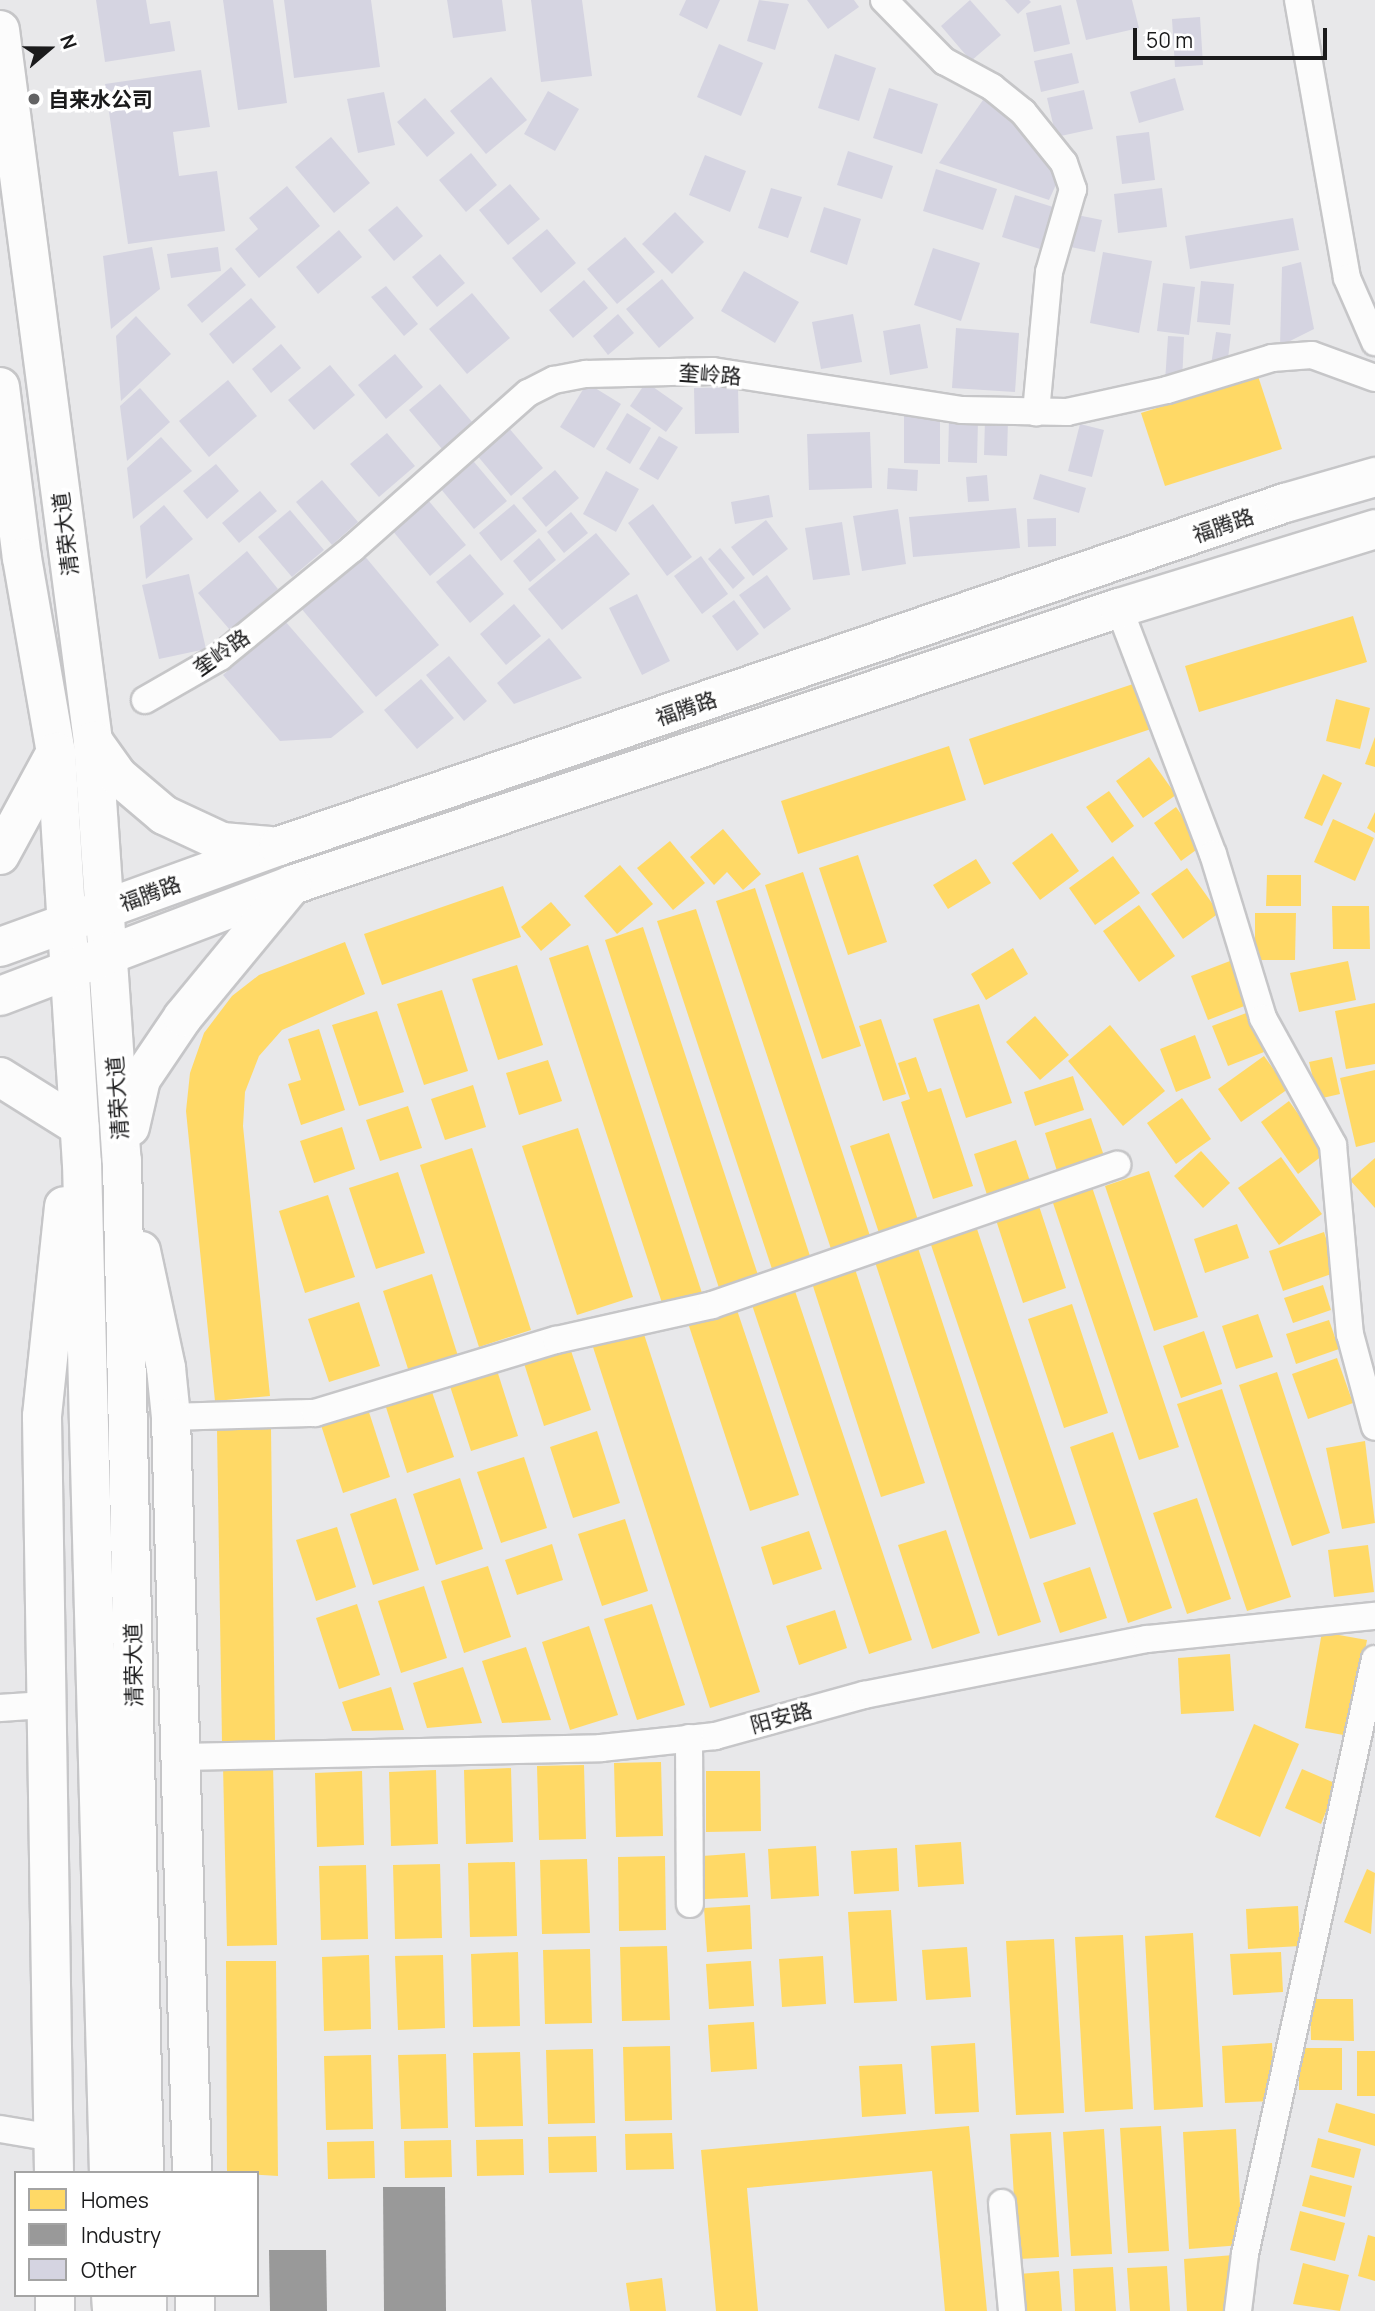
<!DOCTYPE html>
<html>
<head>
<meta charset="utf-8">
<style>
	body { margin:0 }
	#map { position:relative; width:1375px; height:2311px; overflow:hidden; background:#e8e8ea; font-family:Manrope,"Noto Sans SC",sans-serif }
	div>[style] { position:absolute }
	.homes>* { inset:0; background:#ffd966 }
	.industry>* { inset:0; background:#999 }
	.building>* { inset:0; background:#d5d4e1 }
	.roads { filter:drop-shadow(2px 0 #c6c6c8) drop-shadow(-2px 0 #c6c6c8) drop-shadow(0 2px #c6c6c8) drop-shadow(0 -2px #c6c6c8) }
	.minor>* { height:26px; margin:-13px; padding:0 13px; transform-origin:13px; border-radius:13px; background:#fcfcfc }
	.primary>* { height:38px; margin:-19px; padding:0 19px; transform-origin:19px; border-radius:19px; background:#fcfcfc }
	.dots>* { width:19px; height:19px; translate:-50% -50%; box-sizing:border-box; border:4px solid #fff; border-radius:50% }
	span { translate:-50% -50%; white-space:nowrap; text-align:center; line-height:1.15; -webkit-text-stroke:7px #fff; paint-order:stroke }
	.poi-label { font-size:21px; color:#1b1b1c; font-weight:700 }
	.left { translate:0 -50%; text-align:left }
	.street-label { font-size:21px; color:#1b1b1c }
	.legend { position:absolute; left:14px; top:2171px; width:245px; height:126px; box-sizing:border-box; background:#fff; border:2px solid #a4a4a4; margin:0; padding:9px 12px; list-style:none; font-size:21px; color:#1b1b1c }
	.legend li { display:flex; align-items:center; gap:14px; height:35px }
	.legend b { width:35px; border:2px solid #a4a4a4 }
	.north { position:absolute; left:14px; top:14px; width:70px; height:70px; -webkit-text-stroke:5px #fff; paint-order:stroke; rotate:70deg; font-size:19px; font-weight:700; line-height:28px; text-align:center; color:#1b1b1c }
	.north::after { content:''; display:block; margin:auto; width:24px; height:32px; background:#1b1b1c; clip-path:polygon(50% 0,100% 100%,50% 72%,0 100%) }
	.scale { position:absolute; left:1133px; top:28px; width:194px; height:32px; box-sizing:border-box; border:4px solid #1b1b1c; border-top:0; padding-left:9px; font-size:21px; line-height:24px; white-space:nowrap; color:#1b1b1c; -webkit-text-stroke:5px #fff; paint-order:stroke }
</style>
</head>
<body>
<div id="map">
	<div class="homes">
		<div style="clip-path:polygon(1258px 376px,1282px 449px,1165px 486px,1141px 413px)"></div>
		<div style="clip-path:polygon(1353px 616px,1367px 662px,1199px 712px,1185px 666px)"></div>
		<div style="clip-path:polygon(1136px 683px,1151px 729px,984px 785px,969px 739px)"></div>
		<div style="clip-path:polygon(1336px 699px,1370px 708px,1360px 749px,1326px 741px)"></div>
		<div style="clip-path:polygon(1375px 737px,1375px 767px,1365px 764px)"></div>
		<div style="clip-path:polygon(949px 746px,966px 800px,798px 854px,781px 801px)"></div>
		<div style="clip-path:polygon(1149px 757px,1176px 795px,1143px 818px,1116px 781px)"></div>
		<div style="clip-path:polygon(1323px 774px,1342px 783px,1322px 826px,1304px 818px)"></div>
		<div style="clip-path:polygon(1109px 791px,1134px 826px,1112px 843px,1086px 807px)"></div>
		<div style="clip-path:polygon(1176px 807px,1203px 845px,1181px 861px,1154px 823px)"></div>
		<div style="clip-path:polygon(1375px 812px,1375px 833px,1367px 828px)"></div>
		<div style="clip-path:polygon(1333px 819px,1374px 838px,1355px 881px,1314px 862px)"></div>
		<div style="clip-path:polygon(723px 829px,761px 874px,743px 890px,727px 872px,714px 885px,690px 857px)"></div>
		<div style="clip-path:polygon(1052px 833px,1079px 871px,1040px 900px,1012px 863px)"></div>
		<div style="clip-path:polygon(670px 841px,705px 883px,673px 910px,637px 868px)"></div>
		<div style="clip-path:polygon(858px 855px,887px 942px,848px 955px,819px 868px)"></div>
		<div style="clip-path:polygon(1113px 856px,1140px 893px,1095px 925px,1069px 888px)"></div>
		<div style="clip-path:polygon(976px 859px,991px 883px,948px 909px,933px 885px)"></div>
		<div style="clip-path:polygon(620px 865px,653px 904px,617px 934px,584px 896px)"></div>
		<div style="clip-path:polygon(1187px 868px,1219px 913px,1183px 939px,1151px 894px)"></div>
		<div style="clip-path:polygon(803px 872px,861px 1046px,822px 1059px,765px 885px)"></div>
		<div style="clip-path:polygon(1267px 875px,1301px 875px,1301px 906px,1266px 906px)"></div>
		<div style="clip-path:polygon(503px 886px,521px 937px,382px 985px,364px 934px)"></div>
		<div style="clip-path:polygon(755px 888px,870px 1236px,831px 1249px,716px 901px)"></div>
		<div style="clip-path:polygon(551px 902px,571px 925px,541px 951px,521px 927px)"></div>
		<div style="clip-path:polygon(1139px 905px,1175px 956px,1139px 982px,1103px 931px)"></div>
		<div style="clip-path:polygon(1332px 906px,1369px 906px,1370px 949px,1333px 949px)"></div>
		<div style="clip-path:polygon(696px 909px,810px 1256px,772px 1269px,657px 921px)"></div>
		<div style="clip-path:polygon(1255px 913px,1296px 913px,1295px 960px,1255px 960px)"></div>
		<div style="clip-path:polygon(643px 927px,758px 1275px,719px 1288px,605px 940px)"></div>
		<div style="clip-path:polygon(345px 942px,365px 994px,282px 1030px,259px 1056px,245px 1092px,243px 1126px,270px 1396px,215px 1401px,186px 1111px,190px 1073px,204px 1033px,232px 996px,259px 975px)"></div>
		<div style="clip-path:polygon(588px 945px,702px 1293px,663px 1306px,549px 958px)"></div>
		<div style="clip-path:polygon(1013px 948px,1028px 974px,986px 1000px,971px 974px)"></div>
		<div style="clip-path:polygon(1230px 961px,1247px 1005px,1208px 1020px,1191px 976px)"></div>
		<div style="clip-path:polygon(1348px 961px,1356px 1000px,1299px 1012px,1290px 973px)"></div>
		<div style="clip-path:polygon(517px 965px,543px 1045px,498px 1060px,472px 979px)"></div>
		<div style="clip-path:polygon(442px 990px,468px 1071px,424px 1085px,397px 1004px)"></div>
		<div style="clip-path:polygon(1375px 1003px,1375px 1064px,1346px 1069px,1335px 1011px)"></div>
		<div style="clip-path:polygon(979px 1004px,1012px 1103px,966px 1118px,933px 1019px)"></div>
		<div style="clip-path:polygon(377px 1011px,404px 1092px,359px 1106px,332px 1025px)"></div>
		<div style="clip-path:polygon(1249px 1012px,1264px 1052px,1228px 1066px,1212px 1026px)"></div>
		<div style="clip-path:polygon(1035px 1016px,1069px 1055px,1040px 1080px,1006px 1042px)"></div>
		<div style="clip-path:polygon(881px 1019px,906px 1094px,883px 1101px,859px 1026px)"></div>
		<div style="clip-path:polygon(1110px 1025px,1165px 1091px,1123px 1126px,1068px 1061px)"></div>
		<div style="clip-path:polygon(319px 1029px,345px 1110px,301px 1125px,288px 1084px,301px 1080px,288px 1039px)"></div>
		<div style="clip-path:polygon(1195px 1035px,1211px 1078px,1176px 1092px,1160px 1049px)"></div>
		<div style="clip-path:polygon(1264px 1056px,1288px 1089px,1241px 1122px,1218px 1089px)"></div>
		<div style="clip-path:polygon(916px 1057px,928px 1092px,941px 1088px,973px 1186px,933px 1199px,901px 1102px,910px 1099px,898px 1063px)"></div>
		<div style="clip-path:polygon(1332px 1057px,1340px 1094px,1318px 1099px,1309px 1062px)"></div>
		<div style="clip-path:polygon(548px 1060px,562px 1101px,519px 1115px,506px 1073px)"></div>
		<div style="clip-path:polygon(1375px 1070px,1375px 1142px,1356px 1147px,1340px 1078px)"></div>
		<div style="clip-path:polygon(1073px 1076px,1084px 1110px,1035px 1126px,1024px 1092px)"></div>
		<div style="clip-path:polygon(473px 1085px,486px 1127px,445px 1140px,431px 1099px)"></div>
		<div style="clip-path:polygon(1182px 1098px,1211px 1139px,1176px 1164px,1147px 1123px)"></div>
		<div style="clip-path:polygon(1289px 1101px,1326px 1153px,1298px 1174px,1261px 1122px)"></div>
		<div style="clip-path:polygon(408px 1106px,422px 1148px,380px 1161px,366px 1120px)"></div>
		<div style="clip-path:polygon(1091px 1118px,1104px 1156px,1057px 1171px,1045px 1133px)"></div>
		<div style="clip-path:polygon(342px 1127px,355px 1169px,314px 1183px,300px 1141px)"></div>
		<div style="clip-path:polygon(578px 1128px,633px 1297px,577px 1315px,522px 1146px)"></div>
		<div style="clip-path:polygon(889px 1133px,918px 1220px,879px 1233px,850px 1146px)"></div>
		<div style="clip-path:polygon(1016px 1140px,1030px 1181px,987px 1195px,974px 1154px)"></div>
		<div style="clip-path:polygon(472px 1148px,531px 1330px,479px 1347px,420px 1165px)"></div>
		<div style="clip-path:polygon(1201px 1151px,1230px 1183px,1203px 1208px,1174px 1176px)"></div>
		<div style="clip-path:polygon(1281px 1157px,1322px 1214px,1279px 1245px,1238px 1188px)"></div>
		<div style="clip-path:polygon(1375px 1158px,1375px 1208px,1350px 1180px)"></div>
		<div style="clip-path:polygon(1149px 1171px,1198px 1317px,1154px 1331px,1105px 1186px)"></div>
		<div style="clip-path:polygon(398px 1172px,425px 1253px,376px 1269px,349px 1188px)"></div>
		<div style="clip-path:polygon(1092px 1187px,1179px 1447px,1139px 1460px,1052px 1200px)"></div>
		<div style="clip-path:polygon(328px 1195px,355px 1277px,305px 1293px,279px 1211px)"></div>
		<div style="clip-path:polygon(1039px 1206px,1066px 1288px,1023px 1303px,996px 1220px)"></div>
		<div style="clip-path:polygon(974px 1220px,1076px 1524px,1030px 1539px,928px 1236px)"></div>
		<div style="clip-path:polygon(1237px 1224px,1249px 1258px,1205px 1273px,1194px 1239px)"></div>
		<div style="clip-path:polygon(1324px 1232px,1337px 1272px,1283px 1291px,1269px 1251px)"></div>
		<div style="clip-path:polygon(918px 1248px,1041px 1622px,998px 1636px,875px 1262px)"></div>
		<div style="clip-path:polygon(855px 1269px,925px 1483px,881px 1497px,812px 1283px)"></div>
		<div style="clip-path:polygon(432px 1274px,458px 1356px,409px 1372px,383px 1291px)"></div>
		<div style="clip-path:polygon(793px 1285px,912px 1640px,869px 1654px,750px 1299px)"></div>
		<div style="clip-path:polygon(1323px 1285px,1331px 1310px,1293px 1323px,1284px 1298px)"></div>
		<div style="clip-path:polygon(359px 1302px,380px 1366px,329px 1382px,308px 1319px)"></div>
		<div style="clip-path:polygon(735px 1304px,799px 1495px,750px 1511px,687px 1320px)"></div>
		<div style="clip-path:polygon(1072px 1304px,1108px 1413px,1064px 1428px,1028px 1319px)"></div>
		<div style="clip-path:polygon(1258px 1314px,1273px 1357px,1236px 1369px,1222px 1326px)"></div>
		<div style="clip-path:polygon(1329px 1320px,1339px 1349px,1296px 1364px,1286px 1334px)"></div>
		<div style="clip-path:polygon(642px 1328px,760px 1692px,710px 1708px,592px 1344px)"></div>
		<div style="clip-path:polygon(1204px 1331px,1222px 1384px,1181px 1398px,1163px 1346px)"></div>
		<div style="clip-path:polygon(567px 1339px,591px 1410px,544px 1426px,521px 1354px)"></div>
		<div style="clip-path:polygon(1337px 1358px,1353px 1403px,1308px 1419px,1292px 1374px)"></div>
		<div style="clip-path:polygon(495px 1364px,518px 1436px,471px 1451px,448px 1380px)"></div>
		<div style="clip-path:polygon(1277px 1372px,1330px 1533px,1292px 1546px,1239px 1385px)"></div>
		<div style="clip-path:polygon(430px 1386px,454px 1457px,407px 1473px,384px 1401px)"></div>
		<div style="clip-path:polygon(1222px 1389px,1291px 1597px,1247px 1611px,1177px 1404px)"></div>
		<div style="clip-path:polygon(367px 1406px,390px 1477px,343px 1493px,320px 1422px)"></div>
		<div style="clip-path:polygon(271px 1429px,275px 1741px,222px 1742px,217px 1430px)"></div>
		<div style="clip-path:polygon(597px 1431px,620px 1503px,573px 1518px,550px 1447px)"></div>
		<div style="clip-path:polygon(1113px 1432px,1172px 1608px,1128px 1623px,1070px 1447px)"></div>
		<div style="clip-path:polygon(1365px 1441px,1375px 1523px,1342px 1529px,1326px 1448px)"></div>
		<div style="clip-path:polygon(524px 1457px,547px 1528px,501px 1543px,477px 1472px)"></div>
		<div style="clip-path:polygon(460px 1478px,483px 1549px,436px 1565px,413px 1494px)"></div>
		<div style="clip-path:polygon(396px 1498px,419px 1570px,373px 1585px,350px 1514px)"></div>
		<div style="clip-path:polygon(1197px 1498px,1231px 1599px,1187px 1614px,1153px 1513px)"></div>
		<div style="clip-path:polygon(625px 1519px,648px 1591px,602px 1606px,578px 1534px)"></div>
		<div style="clip-path:polygon(337px 1527px,356px 1587px,316px 1601px,296px 1540px)"></div>
		<div style="clip-path:polygon(946px 1530px,980px 1633px,932px 1649px,898px 1545px)"></div>
		<div style="clip-path:polygon(809px 1531px,822px 1569px,773px 1585px,761px 1547px)"></div>
		<div style="clip-path:polygon(552px 1544px,563px 1580px,517px 1595px,505px 1560px)"></div>
		<div style="clip-path:polygon(1368px 1545px,1374px 1592px,1334px 1597px,1328px 1550px)"></div>
		<div style="clip-path:polygon(488px 1566px,511px 1637px,464px 1653px,441px 1581px)"></div>
		<div style="clip-path:polygon(1090px 1567px,1107px 1618px,1060px 1633px,1043px 1583px)"></div>
		<div style="clip-path:polygon(424px 1586px,447px 1658px,401px 1673px,378px 1601px)"></div>
		<div style="clip-path:polygon(357px 1604px,380px 1675px,339px 1689px,316px 1618px)"></div>
		<div style="clip-path:polygon(652px 1604px,685px 1705px,637px 1720px,604px 1619px)"></div>
		<div style="clip-path:polygon(835px 1610px,847px 1648px,799px 1665px,786px 1626px)"></div>
		<div style="clip-path:polygon(589px 1626px,618px 1715px,570px 1730px,542px 1642px)"></div>
		<div style="clip-path:polygon(1322px 1632px,1367px 1640px,1349px 1736px,1305px 1728px)"></div>
		<div style="clip-path:polygon(526px 1647px,551px 1720px,502px 1723px,482px 1661px)"></div>
		<div style="clip-path:polygon(1230px 1654px,1234px 1711px,1181px 1714px,1178px 1658px)"></div>
		<div style="clip-path:polygon(463px 1667px,482px 1723px,427px 1728px,413px 1683px)"></div>
		<div style="clip-path:polygon(391px 1687px,404px 1730px,352px 1731px,342px 1702px)"></div>
		<div style="clip-path:polygon(1254px 1724px,1299px 1744px,1260px 1837px,1215px 1817px)"></div>
		<div style="clip-path:polygon(661px 1762px,663px 1836px,616px 1837px,614px 1763px)"></div>
		<div style="clip-path:polygon(273px 1764px,277px 1945px,227px 1946px,223px 1765px)"></div>
		<div style="clip-path:polygon(584px 1765px,586px 1839px,539px 1840px,537px 1766px)"></div>
		<div style="clip-path:polygon(511px 1768px,513px 1842px,466px 1844px,464px 1770px)"></div>
		<div style="clip-path:polygon(1302px 1769px,1337px 1784px,1321px 1824px,1285px 1808px)"></div>
		<div style="clip-path:polygon(436px 1770px,438px 1844px,391px 1846px,389px 1772px)"></div>
		<div style="clip-path:polygon(362px 1771px,364px 1845px,317px 1847px,315px 1773px)"></div>
		<div style="clip-path:polygon(706px 1771px,760px 1771px,761px 1831px,706px 1832px)"></div>
		<div style="clip-path:polygon(961px 1842px,964px 1884px,918px 1887px,915px 1845px)"></div>
		<div style="clip-path:polygon(816px 1846px,819px 1896px,771px 1899px,768px 1849px)"></div>
		<div style="clip-path:polygon(897px 1848px,899px 1891px,854px 1894px,851px 1851px)"></div>
		<div style="clip-path:polygon(745px 1853px,748px 1897px,705px 1899px,702px 1856px)"></div>
		<div style="clip-path:polygon(665px 1856px,666px 1930px,619px 1931px,618px 1857px)"></div>
		<div style="clip-path:polygon(587px 1859px,590px 1933px,542px 1934px,540px 1860px)"></div>
		<div style="clip-path:polygon(515px 1862px,517px 1936px,470px 1937px,468px 1863px)"></div>
		<div style="clip-path:polygon(440px 1864px,442px 1938px,395px 1939px,393px 1865px)"></div>
		<div style="clip-path:polygon(366px 1865px,368px 1939px,321px 1940px,319px 1866px)"></div>
		<div style="clip-path:polygon(1367px 1869px,1375px 1873px,1371px 1934px,1344px 1922px)"></div>
		<div style="clip-path:polygon(750px 1905px,752px 1949px,707px 1952px,704px 1908px)"></div>
		<div style="clip-path:polygon(1298px 1906px,1300px 1946px,1248px 1949px,1246px 1909px)"></div>
		<div style="clip-path:polygon(891px 1910px,897px 2001px,854px 2003px,848px 1912px)"></div>
		<div style="clip-path:polygon(1193px 1933px,1203px 2107px,1154px 2110px,1145px 1936px)"></div>
		<div style="clip-path:polygon(1123px 1935px,1133px 2109px,1085px 2112px,1075px 1937px)"></div>
		<div style="clip-path:polygon(1054px 1939px,1064px 2113px,1016px 2115px,1006px 1941px)"></div>
		<div style="clip-path:polygon(667px 1946px,670px 2020px,622px 2021px,620px 1947px)"></div>
		<div style="clip-path:polygon(967px 1947px,971px 1997px,926px 2000px,922px 1950px)"></div>
		<div style="clip-path:polygon(590px 1949px,592px 2023px,545px 2024px,543px 1950px)"></div>
		<div style="clip-path:polygon(518px 1952px,520px 2026px,473px 2027px,471px 1954px)"></div>
		<div style="clip-path:polygon(1281px 1952px,1283px 1992px,1233px 1995px,1230px 1954px)"></div>
		<div style="clip-path:polygon(369px 1955px,371px 2029px,324px 2031px,322px 1957px)"></div>
		<div style="clip-path:polygon(443px 1955px,445px 2028px,398px 2030px,395px 1956px)"></div>
		<div style="clip-path:polygon(823px 1956px,826px 2004px,782px 2007px,779px 1959px)"></div>
		<div style="clip-path:polygon(226px 1961px,276px 1961px,278px 2176px,227px 2173px)"></div>
		<div style="clip-path:polygon(751px 1961px,754px 2006px,709px 2009px,706px 1964px)"></div>
		<div style="clip-path:polygon(1310px 1999px,1353px 1999px,1354px 2041px,1311px 2040px)"></div>
		<div style="clip-path:polygon(754px 2022px,757px 2069px,711px 2072px,708px 2025px)"></div>
		<div style="clip-path:polygon(975px 2043px,979px 2112px,935px 2114px,931px 2046px)"></div>
		<div style="clip-path:polygon(1272px 2043px,1275px 2101px,1225px 2103px,1222px 2046px)"></div>
		<div style="clip-path:polygon(670px 2046px,672px 2120px,625px 2121px,623px 2047px)"></div>
		<div style="clip-path:polygon(1299px 2048px,1342px 2048px,1342px 2090px,1299px 2090px)"></div>
		<div style="clip-path:polygon(593px 2049px,595px 2123px,548px 2124px,546px 2050px)"></div>
		<div style="clip-path:polygon(1357px 2051px,1375px 2051px,1375px 2096px,1357px 2096px)"></div>
		<div style="clip-path:polygon(520px 2052px,523px 2126px,475px 2127px,473px 2053px)"></div>
		<div style="clip-path:polygon(446px 2054px,448px 2128px,401px 2129px,398px 2055px)"></div>
		<div style="clip-path:polygon(371px 2055px,373px 2129px,326px 2130px,324px 2056px)"></div>
		<div style="clip-path:polygon(902px 2064px,906px 2114px,862px 2117px,859px 2066px)"></div>
		<div style="clip-path:polygon(1336px 2103px,1375px 2114px,1375px 2146px,1328px 2132px)"></div>
		<div style="clip-path:polygon(969px 2126px,987px 2311px,945px 2311px,932px 2171px,747px 2188px,758px 2311px,716px 2311px,701px 2150px)"></div>
		<div style="clip-path:polygon(1161px 2126px,1169px 2251px,1128px 2253px,1120px 2128px)"></div>
		<div style="clip-path:polygon(1104px 2129px,1112px 2254px,1071px 2256px,1063px 2132px)"></div>
		<div style="clip-path:polygon(1236px 2129px,1242px 2245px,1189px 2249px,1183px 2132px)"></div>
		<div style="clip-path:polygon(1051px 2132px,1059px 2257px,1018px 2259px,1010px 2134px)"></div>
		<div style="clip-path:polygon(672px 2133px,674px 2169px,626px 2170px,625px 2134px)"></div>
		<div style="clip-path:polygon(596px 2136px,597px 2172px,549px 2173px,548px 2137px)"></div>
		<div style="clip-path:polygon(1318px 2138px,1361px 2149px,1354px 2178px,1311px 2167px)"></div>
		<div style="clip-path:polygon(523px 2139px,524px 2175px,477px 2176px,476px 2140px)"></div>
		<div style="clip-path:polygon(451px 2140px,452px 2177px,405px 2178px,404px 2141px)"></div>
		<div style="clip-path:polygon(374px 2141px,375px 2178px,328px 2179px,327px 2142px)"></div>
		<div style="clip-path:polygon(1310px 2175px,1352px 2186px,1345px 2217px,1302px 2206px)"></div>
		<div style="clip-path:polygon(1300px 2211px,1345px 2223px,1335px 2261px,1290px 2250px)"></div>
		<div style="clip-path:polygon(1368px 2235px,1375px 2237px,1375px 2281px,1358px 2276px)"></div>
		<div style="clip-path:polygon(1234px 2255px,1227px 2311px,1187px 2311px,1184px 2259px)"></div>
		<div style="clip-path:polygon(1303px 2263px,1349px 2275px,1340px 2311px,1293px 2304px)"></div>
		<div style="clip-path:polygon(1167px 2266px,1170px 2311px,1130px 2311px,1127px 2268px)"></div>
		<div style="clip-path:polygon(1113px 2267px,1116px 2311px,1075px 2311px,1073px 2269px)"></div>
		<div style="clip-path:polygon(1059px 2271px,1062px 2311px,1021px 2311px,1018px 2274px)"></div>
		<div style="clip-path:polygon(662px 2278px,666px 2311px,630px 2311px,626px 2283px)"></div>
	</div>
	<div class="industry">
		<div style="clip-path:polygon(383px 2187px,445px 2187px,446px 2311px,384px 2311px)"></div>
		<div style="clip-path:polygon(269px 2250px,326px 2250px,327px 2311px,270px 2311px)"></div>
	</div>
	<div class="building">
		<div style="clip-path:polygon(96px 0,146px 0,150px 24px,170px 21px,175px 51px,105px 62px)"></div>
		<div style="clip-path:polygon(223px 0,273px 0,287px 103px,238px 110px)"></div>
		<div style="clip-path:polygon(284px 0,371px 0,380px 67px,294px 78px)"></div>
		<div style="clip-path:polygon(447px 0,502px 0,506px 31px,453px 38px)"></div>
		<div style="clip-path:polygon(531px 0,582px 0,592px 76px,541px 82px)"></div>
		<div style="clip-path:polygon(686px 0,720px 0,707px 29px,679px 15px)"></div>
		<div style="clip-path:polygon(759px 0,789px 4px,775px 50px,747px 41px)"></div>
		<div style="clip-path:polygon(807px 0,854px 0,859px 7px,828px 29px)"></div>
		<div style="clip-path:polygon(970px 0,1001px 35px,971px 61px,941px 26px)"></div>
		<div style="clip-path:polygon(1005px 0,1029px 0,1031px 2px,1018px 14px)"></div>
		<div style="clip-path:polygon(1076px 0,1132px 0,1139px 28px,1086px 40px)"></div>
		<div style="clip-path:polygon(1061px 5px,1070px 44px,1034px 52px,1026px 13px)"></div>
		<div style="clip-path:polygon(1200px 17px,1203px 65px,1175px 67px,1172px 19px)"></div>
		<div style="clip-path:polygon(719px 44px,763px 63px,741px 116px,697px 97px)"></div>
		<div style="clip-path:polygon(1072px 53px,1079px 83px,1041px 92px,1034px 61px)"></div>
		<div style="clip-path:polygon(835px 54px,876px 68px,859px 121px,818px 108px)"></div>
		<div style="clip-path:polygon(201px 70px,210px 127px,173px 132px,179px 176px,217px 171px,225px 231px,128px 244px,105px 84px)"></div>
		<div style="clip-path:polygon(491px 77px,527px 120px,486px 154px,450px 111px)"></div>
		<div style="clip-path:polygon(1175px 78px,1184px 110px,1139px 123px,1130px 92px)"></div>
		<div style="clip-path:polygon(889px 88px,938px 104px,922px 154px,873px 138px)"></div>
		<div style="clip-path:polygon(1084px 90px,1093px 129px,1056px 137px,1047px 98px)"></div>
		<div style="clip-path:polygon(548px 91px,579px 109px,555px 151px,524px 134px)"></div>
		<div style="clip-path:polygon(384px 92px,395px 145px,358px 153px,347px 99px)"></div>
		<div style="clip-path:polygon(425px 98px,455px 133px,427px 157px,397px 122px)"></div>
		<div style="clip-path:polygon(983px 100px,1003px 103px,1060px 176px,1049px 200px,939px 163px)"></div>
		<div style="clip-path:polygon(1149px 132px,1155px 180px,1122px 184px,1116px 136px)"></div>
		<div style="clip-path:polygon(331px 137px,370px 183px,334px 213px,295px 167px)"></div>
		<div style="clip-path:polygon(848px 151px,893px 166px,882px 199px,837px 185px)"></div>
		<div style="clip-path:polygon(471px 153px,497px 185px,466px 212px,439px 180px)"></div>
		<div style="clip-path:polygon(705px 155px,746px 171px,730px 212px,689px 195px)"></div>
		<div style="clip-path:polygon(936px 169px,997px 189px,983px 230px,923px 211px)"></div>
		<div style="clip-path:polygon(510px 184px,540px 219px,508px 245px,479px 210px)"></div>
		<div style="clip-path:polygon(287px 186px,320px 226px,259px 278px,235px 249px,258px 229px,249px 218px)"></div>
		<div style="clip-path:polygon(771px 188px,802px 197px,788px 238px,758px 228px)"></div>
		<div style="clip-path:polygon(1162px 188px,1167px 227px,1118px 233px,1114px 194px)"></div>
		<div style="clip-path:polygon(1015px 195px,1053px 207px,1040px 249px,1002px 237px)"></div>
		<div style="clip-path:polygon(397px 206px,423px 236px,394px 261px,368px 230px)"></div>
		<div style="clip-path:polygon(824px 207px,861px 219px,847px 265px,810px 252px)"></div>
		<div style="clip-path:polygon(675px 212px,704px 242px,672px 274px,642px 244px)"></div>
		<div style="clip-path:polygon(1067px 213px,1102px 220px,1095px 252px,1061px 245px)"></div>
		<div style="clip-path:polygon(1293px 218px,1299px 250px,1190px 269px,1185px 236px)"></div>
		<div style="clip-path:polygon(547px 229px,576px 263px,541px 293px,512px 258px)"></div>
		<div style="clip-path:polygon(339px 230px,362px 257px,318px 294px,296px 267px)"></div>
		<div style="clip-path:polygon(625px 237px,655px 272px,617px 304px,587px 269px)"></div>
		<div style="clip-path:polygon(152px 247px,160px 289px,111px 329px,103px 256px)"></div>
		<div style="clip-path:polygon(218px 247px,221px 271px,171px 278px,167px 254px)"></div>
		<div style="clip-path:polygon(933px 248px,980px 263px,961px 321px,914px 305px)"></div>
		<div style="clip-path:polygon(1103px 252px,1152px 261px,1139px 333px,1090px 323px)"></div>
		<div style="clip-path:polygon(440px 254px,465px 283px,437px 307px,412px 277px)"></div>
		<div style="clip-path:polygon(1301px 262px,1314px 329px,1280px 346px,1282px 267px)"></div>
		<div style="clip-path:polygon(231px 267px,246px 285px,202px 323px,187px 305px)"></div>
		<div style="clip-path:polygon(744px 271px,799px 302px,775px 343px,721px 311px)"></div>
		<div style="clip-path:polygon(662px 279px,694px 318px,659px 348px,626px 309px)"></div>
		<div style="clip-path:polygon(584px 280px,608px 308px,573px 338px,549px 310px)"></div>
		<div style="clip-path:polygon(1201px 281px,1234px 284px,1230px 325px,1197px 322px)"></div>
		<div style="clip-path:polygon(1163px 283px,1195px 287px,1189px 335px,1157px 331px)"></div>
		<div style="clip-path:polygon(386px 286px,418px 324px,404px 336px,371px 297px)"></div>
		<div style="clip-path:polygon(472px 293px,510px 338px,467px 374px,429px 329px)"></div>
		<div style="clip-path:polygon(251px 298px,276px 327px,233px 364px,209px 334px)"></div>
		<div style="clip-path:polygon(618px 314px,634px 333px,608px 355px,593px 336px)"></div>
		<div style="clip-path:polygon(853px 314px,862px 362px,821px 369px,812px 322px)"></div>
		<div style="clip-path:polygon(136px 316px,171px 354px,121px 401px,116px 336px)"></div>
		<div style="clip-path:polygon(920px 324px,928px 368px,890px 375px,883px 331px)"></div>
		<div style="clip-path:polygon(956px 328px,1019px 333px,1015px 392px,952px 388px)"></div>
		<div style="clip-path:polygon(1216px 332px,1231px 334px,1227px 367px,1211px 365px)"></div>
		<div style="clip-path:polygon(1168px 336px,1184px 337px,1182px 383px,1165px 382px)"></div>
		<div style="clip-path:polygon(281px 344px,301px 368px,271px 393px,252px 369px)"></div>
		<div style="clip-path:polygon(395px 354px,423px 387px,386px 419px,358px 385px)"></div>
		<div style="clip-path:polygon(330px 365px,355px 395px,314px 430px,288px 400px)"></div>
		<div style="clip-path:polygon(228px 380px,257px 416px,209px 457px,179px 421px)"></div>
		<div style="clip-path:polygon(646px 382px,683px 408px,666px 432px,630px 406px)"></div>
		<div style="clip-path:polygon(587px 383px,621px 404px,594px 448px,560px 427px)"></div>
		<div style="clip-path:polygon(440px 384px,473px 423px,442px 449px,409px 410px)"></div>
		<div style="clip-path:polygon(738px 387px,739px 433px,695px 434px,694px 388px)"></div>
		<div style="clip-path:polygon(140px 388px,170px 422px,127px 461px,120px 406px)"></div>
		<div style="clip-path:polygon(627px 413px,651px 428px,630px 464px,606px 449px)"></div>
		<div style="clip-path:polygon(904px 416px,940px 416px,940px 464px,904px 463px)"></div>
		<div style="clip-path:polygon(949px 419px,978px 420px,977px 463px,948px 462px)"></div>
		<div style="clip-path:polygon(985px 419px,1008px 420px,1007px 456px,984px 455px)"></div>
		<div style="clip-path:polygon(1080px 424px,1104px 430px,1092px 477px,1068px 471px)"></div>
		<div style="clip-path:polygon(508px 427px,543px 468px,511px 496px,476px 454px)"></div>
		<div style="clip-path:polygon(870px 432px,872px 488px,809px 490px,807px 434px)"></div>
		<div style="clip-path:polygon(387px 433px,415px 466px,379px 497px,350px 464px)"></div>
		<div style="clip-path:polygon(659px 436px,678px 447px,658px 480px,639px 469px)"></div>
		<div style="clip-path:polygon(161px 437px,192px 471px,133px 519px,127px 468px)"></div>
		<div style="clip-path:polygon(469px 456px,507px 501px,474px 529px,436px 483px)"></div>
		<div style="clip-path:polygon(216px 464px,239px 491px,207px 519px,183px 491px)"></div>
		<div style="clip-path:polygon(888px 468px,918px 470px,917px 491px,887px 489px)"></div>
		<div style="clip-path:polygon(555px 470px,579px 498px,546px 527px,522px 498px)"></div>
		<div style="clip-path:polygon(606px 471px,639px 489px,616px 532px,583px 514px)"></div>
		<div style="clip-path:polygon(1040px 474px,1086px 488px,1079px 513px,1033px 499px)"></div>
		<div style="clip-path:polygon(987px 475px,989px 501px,968px 502px,966px 477px)"></div>
		<div style="clip-path:polygon(322px 480px,358px 522px,332px 545px,296px 502px)"></div>
		<div style="clip-path:polygon(260px 491px,277px 511px,239px 543px,222px 523px)"></div>
		<div style="clip-path:polygon(769px 495px,773px 517px,735px 524px,731px 502px)"></div>
		<div style="clip-path:polygon(428px 500px,466px 545px,430px 576px,392px 530px)"></div>
		<div style="clip-path:polygon(514px 504px,537px 531px,501px 561px,479px 533px)"></div>
		<div style="clip-path:polygon(653px 504px,692px 557px,667px 576px,628px 523px)"></div>
		<div style="clip-path:polygon(164px 505px,193px 539px,146px 579px,140px 526px)"></div>
		<div style="clip-path:polygon(1016px 508px,1020px 548px,913px 557px,909px 517px)"></div>
		<div style="clip-path:polygon(898px 509px,906px 564px,862px 571px,853px 516px)"></div>
		<div style="clip-path:polygon(290px 510px,324px 550px,292px 577px,258px 537px)"></div>
		<div style="clip-path:polygon(571px 512px,588px 533px,564px 553px,547px 532px)"></div>
		<div style="clip-path:polygon(1056px 518px,1056px 546px,1028px 547px,1027px 519px)"></div>
		<div style="clip-path:polygon(766px 520px,788px 549px,753px 576px,731px 547px)"></div>
		<div style="clip-path:polygon(842px 522px,850px 575px,813px 580px,805px 528px)"></div>
		<div style="clip-path:polygon(596px 533px,630px 574px,562px 630px,528px 589px)"></div>
		<div style="clip-path:polygon(539px 538px,556px 560px,530px 582px,513px 561px)"></div>
		<div style="clip-path:polygon(720px 548px,745px 578px,733px 589px,708px 559px)"></div>
		<div style="clip-path:polygon(247px 551px,278px 589px,230px 630px,198px 593px)"></div>
		<div style="clip-path:polygon(363px 554px,439px 645px,376px 697px,300px 607px)"></div>
		<div style="clip-path:polygon(470px 554px,504px 594px,470px 623px,436px 582px)"></div>
		<div style="clip-path:polygon(701px 556px,728px 594px,702px 614px,674px 576px)"></div>
		<div style="clip-path:polygon(189px 574px,206px 649px,159px 659px,142px 585px)"></div>
		<div style="clip-path:polygon(767px 575px,791px 609px,764px 629px,739px 595px)"></div>
		<div style="clip-path:polygon(637px 594px,670px 661px,642px 675px,609px 608px)"></div>
		<div style="clip-path:polygon(734px 600px,759px 634px,737px 651px,712px 616px)"></div>
		<div style="clip-path:polygon(514px 604px,541px 636px,506px 665px,480px 634px)"></div>
		<div style="clip-path:polygon(285px 621px,364px 712px,331px 738px,280px 741px,223px 675px)"></div>
		<div style="clip-path:polygon(549px 638px,582px 678px,514px 704px,497px 683px)"></div>
		<div style="clip-path:polygon(449px 656px,487px 701px,464px 721px,426px 675px)"></div>
		<div style="clip-path:polygon(421px 679px,454px 718px,417px 749px,384px 710px)"></div>
	</div>
	<div class="roads">
		<div class="minor">
			<div style="left:884px;top:0;width:86px;rotate:45.5deg"></div>
			<div style="left:944px;top:61px;width:55px;rotate:28.4deg"></div>
			<div style="left:992px;top:87px;width:40px;rotate:39deg"></div>
			<div style="left:1023px;top:112px;width:65px;rotate:51.2deg"></div>
			<div style="left:1064px;top:163px;width:28px;rotate:71deg"></div>
			<div style="left:1073px;top:189px;width:86px;rotate:106.1deg"></div>
			<div style="left:1049px;top:272px;width:141px;rotate:95.3deg"></div>
			<div style="left:1298px;top:0;width:282px;rotate:80deg"></div>
			<div style="left:1347px;top:278px;width:70px;rotate:66.4deg"></div>
			<div style="left:1119px;top:608px;width:263px;rotate:69.1deg"></div>
			<div style="left:1213px;top:854px;width:171px;rotate:73deg"></div>
			<div style="left:1263px;top:1018px;width:145px;rotate:61.1deg"></div>
			<div style="left:1333px;top:1145px;width:190px;rotate:84.9deg"></div>
			<div style="left:1350px;top:1334px;width:96px;rotate:75deg"></div>
			<div style="left:145px;top:700px;width:86px;rotate:-29.8deg"></div>
			<div style="left:220px;top:657px;width:171px;rotate:-39.3deg"></div>
			<div style="left:352px;top:549px;width:235px;rotate:-41.6deg"></div>
			<div style="left:528px;top:393px;width:29px;rotate:-27deg"></div>
			<div style="left:554px;top:380px;width:33px;rotate:-11deg"></div>
			<div style="left:586px;top:374px;width:127px;rotate:-1.4deg"></div>
			<div style="left:713px;top:371px;width:252px;rotate:8.9deg"></div>
			<div style="left:962px;top:410px;width:105px;rotate:1.1deg"></div>
			<div style="left:1067px;top:412px;width:102px;rotate:-12.4deg"></div>
			<div style="left:1167px;top:390px;width:110px;rotate:-16.9deg"></div>
			<div style="left:1272px;top:358px;width:40px;rotate:-4.3deg"></div>
			<div style="left:1312px;top:355px;width:67px;rotate:20.1deg"></div>
			<div style="left:171px;top:1417px;width:144px;rotate:-1.6deg"></div>
			<div style="left:315px;top:1413px;width:252px;rotate:-16.9deg"></div>
			<div style="left:556px;top:1340px;width:160px;rotate:-12.6deg"></div>
			<div style="left:712px;top:1305px;width:429px;rotate:-19.1deg"></div>
			<div style="left:0;top:1708px;width:44px;rotate:-3.9deg"></div>
			<div style="left:689px;top:1738px;width:166px;rotate:89.7deg"></div>
			<div style="left:181px;top:1757px;width:420px;rotate:-1.2deg"></div>
			<div style="left:601px;top:1748px;width:115px;rotate:-6deg"></div>
			<div style="left:715px;top:1736px;width:155px;rotate:-15.4deg"></div>
			<div style="left:864px;top:1695px;width:288px;rotate:-11.2deg"></div>
			<div style="left:1147px;top:1639px;width:229px;rotate:-5.8deg"></div>
			<div style="left:0;top:2129px;width:54px;rotate:9.6deg"></div>
			<div style="left:1002px;top:2203px;width:108px;rotate:84.7deg"></div>
			<div style="left:1238px;top:2311px;width:57px;rotate:-83deg"></div>
			<div style="left:1245px;top:2254px;width:609px;rotate:-77.68deg"></div>
		</div>
		<div class="primary">
			<div style="left:0;top:30px;width:717px;rotate:82.55deg"></div>
			<div style="left:93px;top:741px;width:421px;rotate:86.1deg"></div>
			<div style="left:122px;top:1161px;width:1012px;rotate:88.75deg"></div>
			<div style="left:0;top:387px;width:172px;rotate:82.7deg"></div>
			<div style="left:22px;top:558px;width:197px;rotate:80.1deg"></div>
			<div style="left:56px;top:752px;width:412px;rotate:86.4deg"></div>
			<div style="left:82px;top:1163px;width:1010px;rotate:88.47deg"></div>
			<div style="left:93px;top:741px;width:43px;rotate:54.5deg"></div>
			<div style="left:118px;top:776px;width:60px;rotate:40.3deg"></div>
			<div style="left:164px;top:815px;width:64px;rotate:25deg"></div>
			<div style="left:222px;top:842px;width:48px;rotate:4.8deg"></div>
			<div style="left:0;top:855px;width:117px;rotate:-61.5deg"></div>
			<div style="left:0;top:947px;width:297px;rotate:-19.9deg"></div>
			<div style="left:279px;top:846px;width:1063px;rotate:-18.83deg"></div>
			<div style="left:1285px;top:503px;width:94px;rotate:-16.1deg"></div>
			<div style="left:0;top:996px;width:312px;rotate:-20.8deg"></div>
			<div style="left:292px;top:885px;width:872px;rotate:-18.52deg"></div>
			<div style="left:1119px;top:608px;width:268px;rotate:-17.1deg"></div>
			<div style="left:0;top:1077px;width:94px;rotate:32deg"></div>
			<div style="left:130px;top:1127px;width:49px;rotate:-77.1deg"></div>
			<div style="left:141px;top:1079px;width:75px;rotate:-55.9deg"></div>
			<div style="left:183px;top:1017px;width:171px;rotate:-50.5deg"></div>
			<div style="left:141px;top:1251px;width:120px;rotate:77.9deg"></div>
			<div style="left:166px;top:1368px;width:49px;rotate:84.2deg"></div>
			<div style="left:171px;top:1417px;width:756px;rotate:88.41deg"></div>
			<div style="left:54px;top:2173px;width:757px;rotate:-90.91deg"></div>
			<div style="left:42px;top:1416px;width:211px;rotate:-84deg"></div>
			<div style="left:55px;top:2295px;width:16px;rotate:90deg"></div>
			<div style="left:111px;top:2295px;width:16px;rotate:86deg"></div>
			<div style="left:147px;top:2295px;width:16px;rotate:90deg"></div>
			<div style="left:195px;top:2295px;width:16px;rotate:90deg"></div>
		</div>
	</div>
	<div class="dots">
		<div style="left:34px;top:99px;background:#636364"></div>
	</div>
	<div class="poi-label">
		<span class="left" style="left:48px;top:99px">自来水公司</span>
	</div>
	<div class="street-label">
		<span style="left:710px;top:374px;rotate:4deg">奎岭路</span>
		<span style="left:1223px;top:525px;rotate:-19deg">福腾路</span>
		<span style="left:65px;top:534px;rotate:-97deg">清荣大道</span>
		<span style="left:221px;top:652px;rotate:-35deg">奎岭路</span>
		<span style="left:686px;top:708px;rotate:-19deg">福腾路</span>
		<span style="left:150px;top:893px;rotate:-20deg">福腾路</span>
		<span style="left:117px;top:1098px;rotate:-94deg">清荣大道</span>
		<span style="left:133px;top:1665px;rotate:-91deg">清荣大道</span>
		<span style="left:781px;top:1717px;rotate:-15deg">阳安路</span>
	</div>
	<ul class="legend">
	<li><b style="height:19px;background:#ffd966"></b>Homes</li>
	<li><b style="height:19px;background:#999"></b>Industry</li>
	<li><b style="height:19px;background:#d5d4e1"></b>Other</li>
	</ul>
	<div class="north">N</div>
	<div class="scale">50 m</div>
</div>
</body>
</html>
